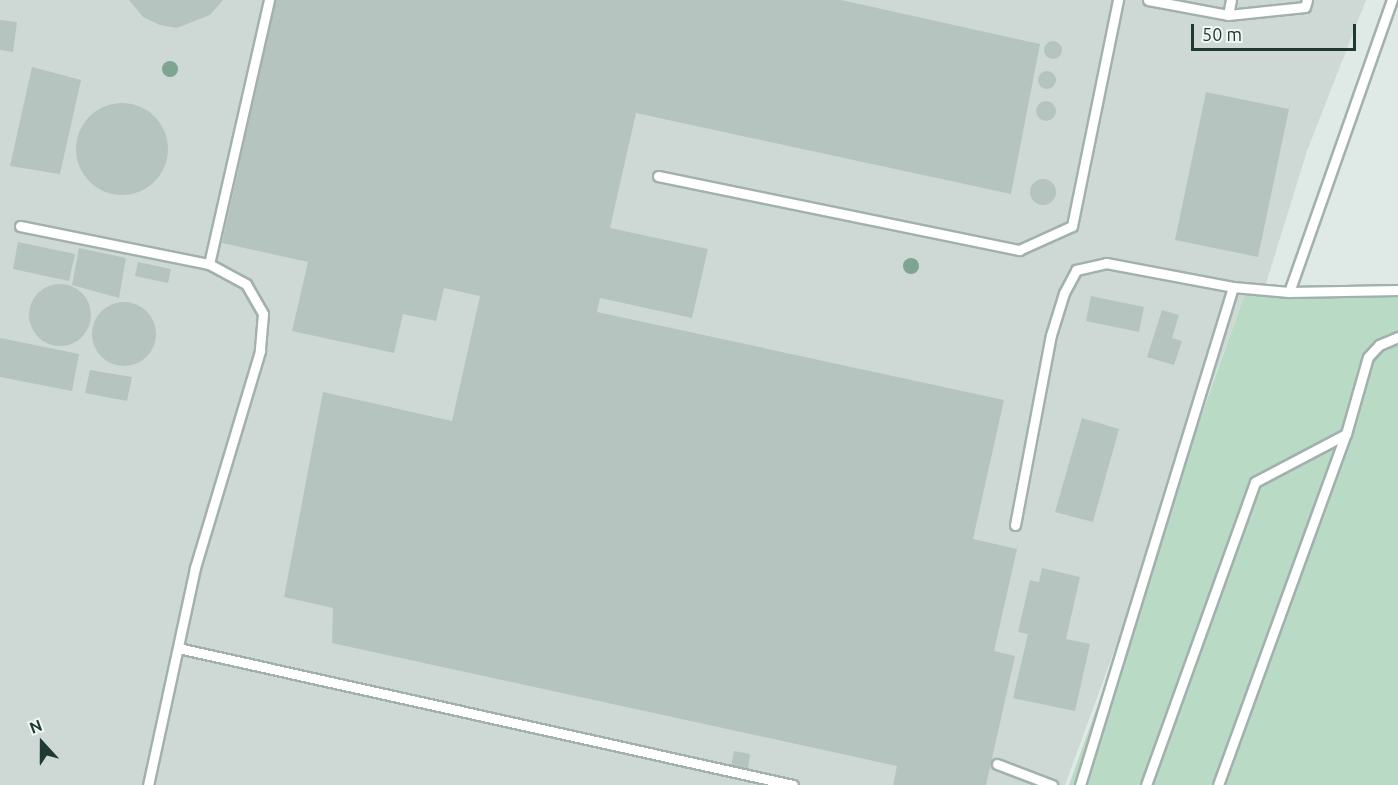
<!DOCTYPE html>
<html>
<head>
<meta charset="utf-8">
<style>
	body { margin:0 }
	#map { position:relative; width:1398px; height:785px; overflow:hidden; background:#dfeae6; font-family:Ubuntu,sans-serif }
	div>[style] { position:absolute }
	.built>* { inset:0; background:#ced9d5 }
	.green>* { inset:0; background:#b9dac5 }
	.building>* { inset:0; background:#b5c4bf }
	.round { border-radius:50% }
	.roads { filter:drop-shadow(2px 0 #a2b1ad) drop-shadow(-2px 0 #a2b1ad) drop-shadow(0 2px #a2b1ad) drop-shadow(0 -2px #a2b1ad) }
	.lane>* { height:9px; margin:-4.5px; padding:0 4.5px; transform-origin:4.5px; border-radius:4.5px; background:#fff }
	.trees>* { width:16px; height:16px; margin:-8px; border-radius:50%; background:#7ea592 }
	span { translate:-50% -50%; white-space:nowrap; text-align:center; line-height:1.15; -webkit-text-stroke:4.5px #f0f7f4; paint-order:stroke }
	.north { position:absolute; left:12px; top:713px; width:60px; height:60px; -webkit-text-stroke:4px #f0f7f4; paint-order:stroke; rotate:339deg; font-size:16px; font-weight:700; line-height:24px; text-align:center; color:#213935 }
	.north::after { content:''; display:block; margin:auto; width:21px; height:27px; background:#213935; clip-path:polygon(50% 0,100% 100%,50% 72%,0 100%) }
	.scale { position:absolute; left:1191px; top:24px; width:165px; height:27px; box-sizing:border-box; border:3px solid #213935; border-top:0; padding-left:8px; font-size:18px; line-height:21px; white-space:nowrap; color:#213935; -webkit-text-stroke:4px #f0f7f4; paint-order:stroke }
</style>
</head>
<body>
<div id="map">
	<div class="built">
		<div style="clip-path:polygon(0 0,1366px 0,1307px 151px,1264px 290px,1246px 291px,1065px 785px,0 785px)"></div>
	</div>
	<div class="green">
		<div style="clip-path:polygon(1398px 285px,1398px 785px,1069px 785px,1246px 291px)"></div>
	</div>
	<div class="building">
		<div style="clip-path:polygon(129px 0,223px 0,210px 15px,177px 28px,160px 25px,143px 17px)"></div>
		<div style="clip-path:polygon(276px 0,841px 0,1040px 44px,1011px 194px,636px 113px,610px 228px,708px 249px,692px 318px,600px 298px,597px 312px,1004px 400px,973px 539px,1017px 549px,994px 651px,1015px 656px,986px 785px,893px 785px,897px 766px,332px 643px,333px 608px,284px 597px,323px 392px,452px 421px,480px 296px,444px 288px,436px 321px,403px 314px,394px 353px,292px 331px,308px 262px,222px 243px)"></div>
		<div style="clip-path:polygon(0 20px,17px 22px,13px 52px,0 50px)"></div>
		<div class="round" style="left:1044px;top:41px;width:18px;height:18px"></div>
		<div style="clip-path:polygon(32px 67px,81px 80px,60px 174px,10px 166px)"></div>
		<div class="round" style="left:1038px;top:71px;width:18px;height:18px"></div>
		<div style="clip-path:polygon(1206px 92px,1289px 109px,1258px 257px,1175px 240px)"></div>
		<div class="round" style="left:1036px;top:101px;width:20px;height:20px"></div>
		<div class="round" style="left:76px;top:103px;width:92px;height:92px"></div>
		<div class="round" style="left:1030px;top:179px;width:26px;height:26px"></div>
		<div style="clip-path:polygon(18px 242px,75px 254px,69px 281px,13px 269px)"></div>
		<div style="clip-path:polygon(79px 248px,126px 258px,119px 298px,72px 285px)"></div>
		<div style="clip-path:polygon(138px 262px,171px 269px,168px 283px,135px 276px)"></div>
		<div class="round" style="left:29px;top:284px;width:62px;height:62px"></div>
		<div style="clip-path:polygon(1091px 296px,1144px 307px,1139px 332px,1086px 321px)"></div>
		<div class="round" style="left:92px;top:302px;width:64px;height:64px"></div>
		<div style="clip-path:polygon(1162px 310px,1179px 315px,1172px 338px,1182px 341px,1174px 365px,1147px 357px)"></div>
		<div style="clip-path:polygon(0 338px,79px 354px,72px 391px,0 377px)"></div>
		<div style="clip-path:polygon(90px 370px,132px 377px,127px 401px,85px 393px)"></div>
		<div style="clip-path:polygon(1082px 418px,1119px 429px,1093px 522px,1055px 512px)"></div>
		<div style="clip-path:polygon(1042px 568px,1080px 577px,1066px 639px,1090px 644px,1075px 711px,1013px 698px,1028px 634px,1018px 632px,1030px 580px,1039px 582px)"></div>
		<div style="clip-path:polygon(734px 751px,750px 754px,748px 769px,731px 766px)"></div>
	</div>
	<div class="roads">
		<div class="lane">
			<div style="left:1148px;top:0;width:81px;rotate:10.6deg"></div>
			<div style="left:1228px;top:15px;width:77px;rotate:-5.9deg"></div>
			<div style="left:1305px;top:7px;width:7px;rotate:-74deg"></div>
			<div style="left:1228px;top:15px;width:15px;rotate:-79deg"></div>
			<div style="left:658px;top:176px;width:369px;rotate:11.6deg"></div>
			<div style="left:1019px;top:250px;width:58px;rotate:-24.4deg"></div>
			<div style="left:1072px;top:226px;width:231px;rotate:-78.5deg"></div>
			<div style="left:20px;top:226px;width:193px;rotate:11.4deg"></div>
			<div style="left:209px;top:264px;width:42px;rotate:28.4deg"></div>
			<div style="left:246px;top:284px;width:34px;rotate:60deg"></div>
			<div style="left:263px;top:314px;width:37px;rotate:95deg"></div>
			<div style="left:260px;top:351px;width:227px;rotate:106.7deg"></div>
			<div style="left:195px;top:568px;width:222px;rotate:102.2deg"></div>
			<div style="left:209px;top:264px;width:271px;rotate:-77.2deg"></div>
			<div style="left:1289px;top:292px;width:310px;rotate:-70.6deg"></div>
			<div style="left:1015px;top:525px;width:193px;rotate:-79.3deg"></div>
			<div style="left:1051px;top:335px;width:44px;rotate:-72.8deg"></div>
			<div style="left:1064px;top:293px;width:26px;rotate:-62deg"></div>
			<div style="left:1076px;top:270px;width:31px;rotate:-13deg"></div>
			<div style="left:1106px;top:263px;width:129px;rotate:10.7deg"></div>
			<div style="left:1233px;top:287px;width:56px;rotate:5.1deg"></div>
			<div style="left:1289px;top:292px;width:109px;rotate:-1.1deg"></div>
			<div style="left:178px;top:648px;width:630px;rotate:12.56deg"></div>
			<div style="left:997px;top:764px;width:59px;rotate:20.9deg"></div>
			<div style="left:1080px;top:785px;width:521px;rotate:-72.92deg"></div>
			<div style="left:1146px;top:785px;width:322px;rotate:-70.2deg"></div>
			<div style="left:1255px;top:482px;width:103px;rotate:-27.8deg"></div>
			<div style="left:1218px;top:785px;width:374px;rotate:-70deg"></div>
			<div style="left:1346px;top:434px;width:80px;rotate:-74.1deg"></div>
			<div style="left:1368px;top:357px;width:16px;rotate:-47deg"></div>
			<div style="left:1379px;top:345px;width:21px;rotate:-23deg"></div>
		</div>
	</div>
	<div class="trees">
		<div style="left:170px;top:69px"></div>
		<div style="left:911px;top:266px"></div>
	</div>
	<div class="north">N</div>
	<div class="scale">50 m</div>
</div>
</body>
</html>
